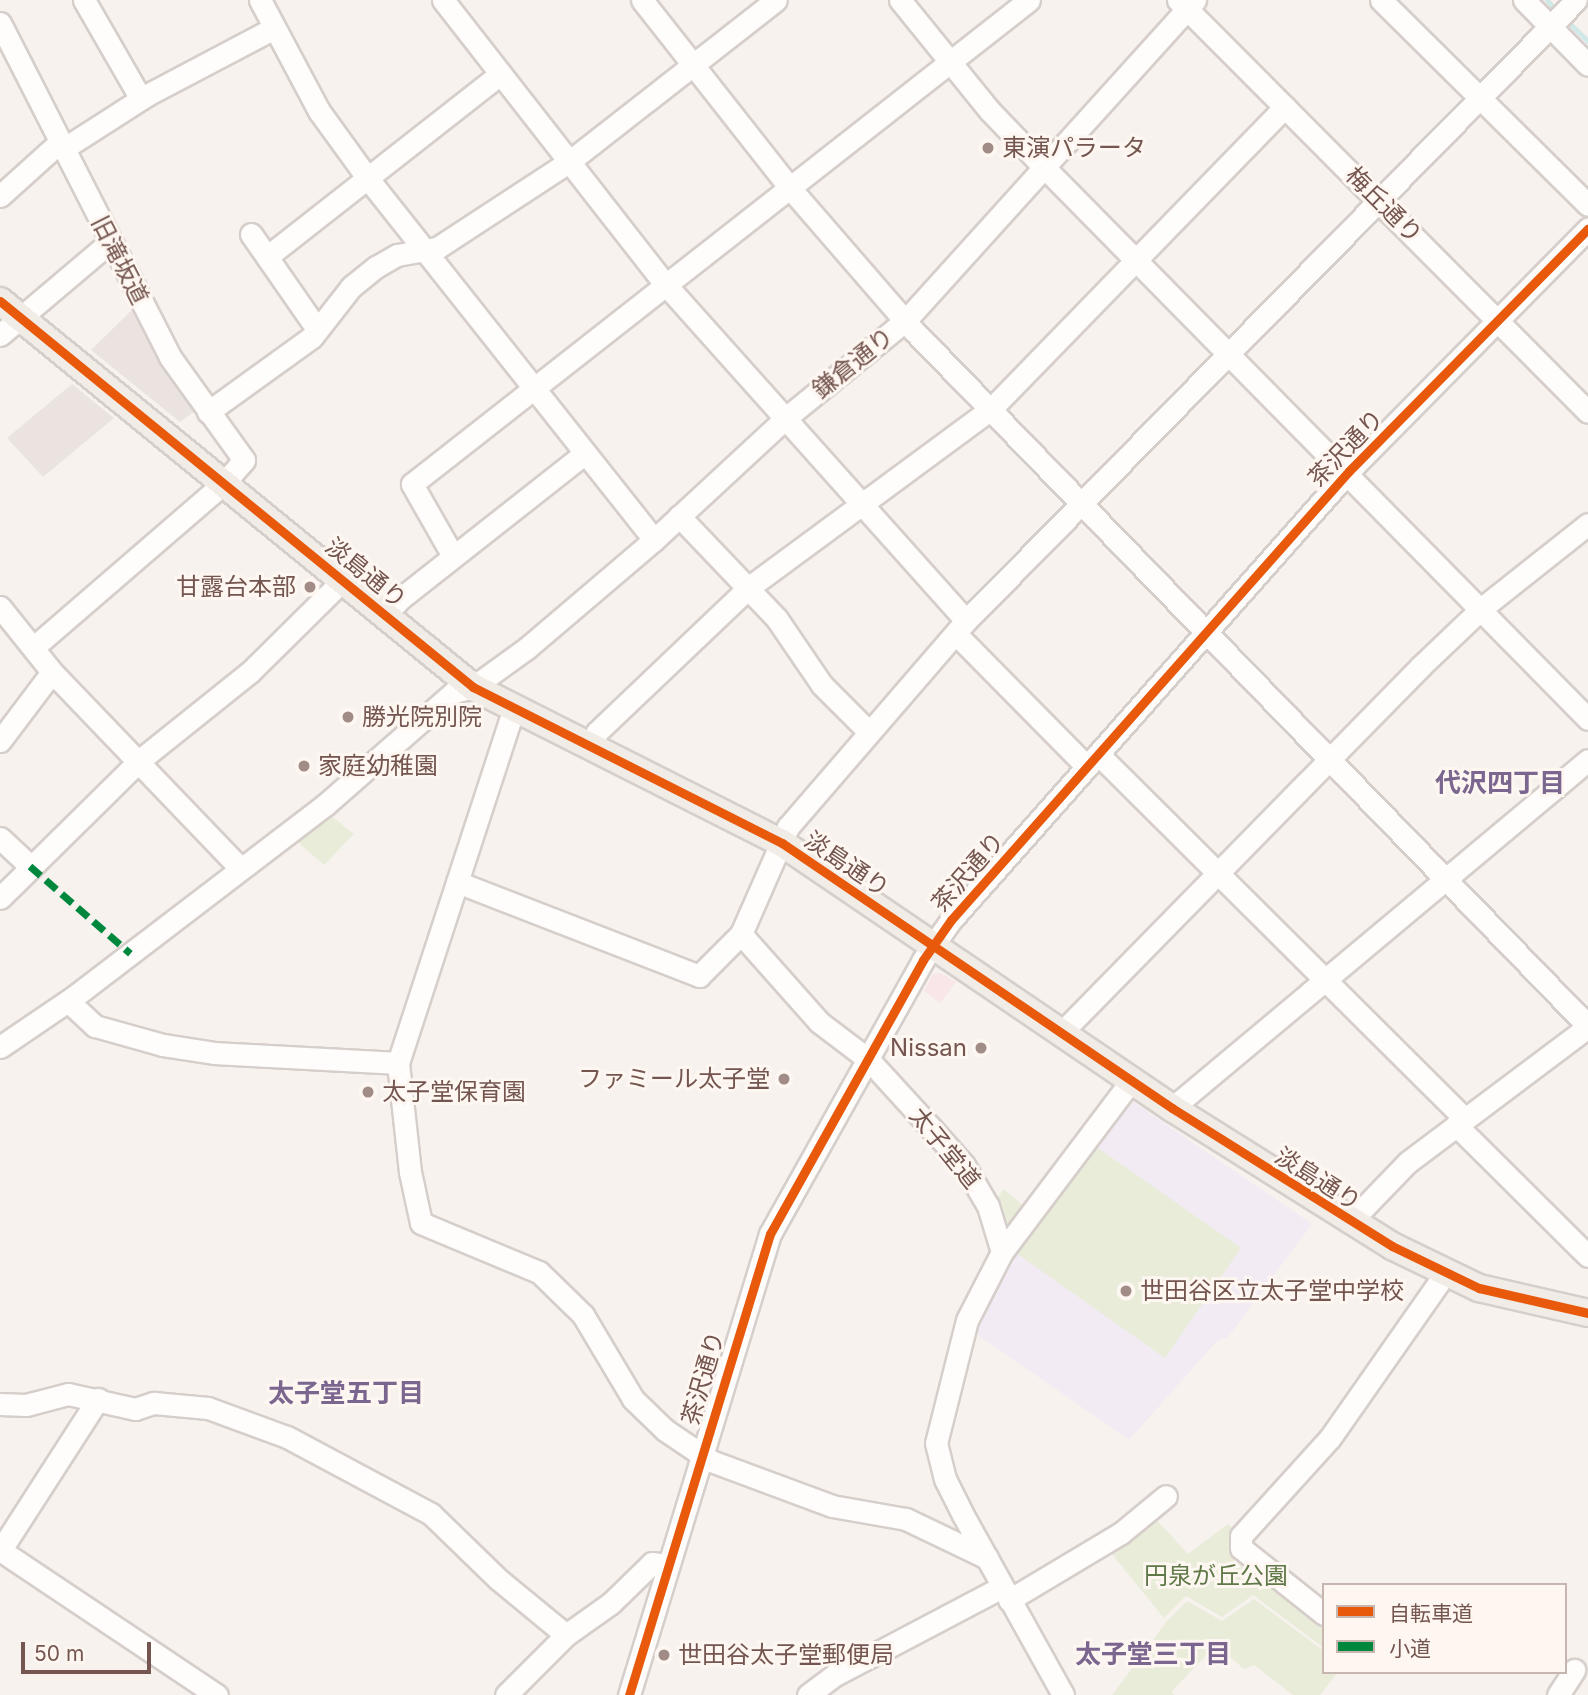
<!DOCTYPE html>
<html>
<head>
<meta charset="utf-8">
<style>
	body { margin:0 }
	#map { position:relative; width:1588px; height:1695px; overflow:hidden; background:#f7f2ee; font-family:Inter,"Noto Sans JP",sans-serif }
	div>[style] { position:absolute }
	.industrial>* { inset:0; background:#ebe3e0 }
	.education>* { inset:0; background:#f2ebf4 }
	.medical>* { inset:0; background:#f8e6e9 }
	.green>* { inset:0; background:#e8ecd9 }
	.stream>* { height:5px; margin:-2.5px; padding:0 2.5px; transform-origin:2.5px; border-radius:2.5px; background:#d0e8e6 }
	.roads { filter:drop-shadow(2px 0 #d6ceca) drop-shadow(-2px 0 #d6ceca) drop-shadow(0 2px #d6ceca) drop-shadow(0 -2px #d6ceca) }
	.minor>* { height:21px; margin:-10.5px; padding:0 10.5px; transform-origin:10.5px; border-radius:10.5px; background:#fefdfc }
	.major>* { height:26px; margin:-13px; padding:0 13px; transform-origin:13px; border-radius:13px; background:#f2ece7 }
	.quiet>* { height:7px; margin-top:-3.5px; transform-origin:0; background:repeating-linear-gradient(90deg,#00873e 0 14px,transparent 0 21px) }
	.cycleway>* { height:9px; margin:-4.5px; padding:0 4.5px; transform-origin:4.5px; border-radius:4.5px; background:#e8590c }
	.dots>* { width:19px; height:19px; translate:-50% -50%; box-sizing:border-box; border:4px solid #fef6f0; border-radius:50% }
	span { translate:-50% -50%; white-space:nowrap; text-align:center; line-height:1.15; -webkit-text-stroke:6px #fef6f0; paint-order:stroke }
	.poi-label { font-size:24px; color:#74554f }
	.left { translate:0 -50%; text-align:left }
	.right { translate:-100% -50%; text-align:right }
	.street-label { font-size:24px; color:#74554f }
	.park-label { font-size:24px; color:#5e7847 }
	.neighbourhood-label { font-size:26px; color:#7a668f; font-weight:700 }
	.legend { position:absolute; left:1322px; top:1583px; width:245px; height:91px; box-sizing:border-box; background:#fef6f0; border:2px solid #c7b6b0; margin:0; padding:9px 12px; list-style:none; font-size:21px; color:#74554f }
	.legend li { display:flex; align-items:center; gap:14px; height:35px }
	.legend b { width:35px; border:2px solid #c7b6b0 }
	.scale { position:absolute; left:21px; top:1642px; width:130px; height:32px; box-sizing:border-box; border:4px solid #74554f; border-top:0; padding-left:9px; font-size:21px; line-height:24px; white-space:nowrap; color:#74554f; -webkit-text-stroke:5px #fef6f0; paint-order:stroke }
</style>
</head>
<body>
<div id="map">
	<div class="industrial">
		<div style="clip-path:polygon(135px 307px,195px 411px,180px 422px,91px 350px)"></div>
		<div style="clip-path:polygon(72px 384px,114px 418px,43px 477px,7px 438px)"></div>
	</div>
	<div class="education">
		<div style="clip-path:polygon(1129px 1099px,1312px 1224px,1228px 1337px,1217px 1341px,1129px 1440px,972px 1331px,1007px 1256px)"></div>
	</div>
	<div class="medical">
		<div style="clip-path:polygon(941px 973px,956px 982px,940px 1003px,924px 991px,933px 974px)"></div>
	</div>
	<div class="green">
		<div style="clip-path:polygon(325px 811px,354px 834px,324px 865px,291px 836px)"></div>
		<div style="clip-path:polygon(1098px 1148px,1241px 1248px,1165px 1358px,1016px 1253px)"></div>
		<div style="clip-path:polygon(1004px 1189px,1027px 1209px,1006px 1238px,992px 1205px)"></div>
		<div style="clip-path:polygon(1153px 1516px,1188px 1554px,1228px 1524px,1324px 1618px,1324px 1648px,1253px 1595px,1222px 1617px,1186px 1596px,1164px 1618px,1107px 1548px)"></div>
		<div style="clip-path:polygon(1254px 1599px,1324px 1651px,1324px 1672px,1338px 1672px,1320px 1695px,1293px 1695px,1254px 1665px,1244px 1669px,1216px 1645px,1172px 1691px,1174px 1695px,1112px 1695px,1167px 1621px,1187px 1601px,1222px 1621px)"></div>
	</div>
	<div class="stream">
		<div style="left:1547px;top:0;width:17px;rotate:50deg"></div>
		<div style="left:1565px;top:19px;width:32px;rotate:44deg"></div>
	</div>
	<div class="roads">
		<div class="minor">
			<div style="left:84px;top:0;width:114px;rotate:60.1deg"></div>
			<div style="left:260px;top:0;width:126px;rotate:62deg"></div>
			<div style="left:319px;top:111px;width:85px;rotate:54.1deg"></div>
			<div style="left:369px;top:180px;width:459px;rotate:51.6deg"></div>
			<div style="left:443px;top:0;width:362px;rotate:52deg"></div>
			<div style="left:666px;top:285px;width:450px;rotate:48.2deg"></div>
			<div style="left:642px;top:0;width:239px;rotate:51.8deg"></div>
			<div style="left:790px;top:188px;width:189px;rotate:49.1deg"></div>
			<div style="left:914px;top:331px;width:968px;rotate:45.88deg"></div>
			<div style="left:900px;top:0;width:143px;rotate:51deg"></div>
			<div style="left:990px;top:111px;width:68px;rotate:46.2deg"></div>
			<div style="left:1037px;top:160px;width:785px;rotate:45.41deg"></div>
			<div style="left:1178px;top:0;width:581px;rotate:45.14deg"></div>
			<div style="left:1381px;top:0;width:291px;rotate:44.7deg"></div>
			<div style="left:1524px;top:0;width:91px;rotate:45.4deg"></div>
			<div style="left:0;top:23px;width:375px;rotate:63deg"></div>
			<div style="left:170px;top:357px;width:127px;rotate:54.3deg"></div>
			<div style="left:244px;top:460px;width:30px;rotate:131deg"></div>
			<div style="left:224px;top:483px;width:252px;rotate:139.2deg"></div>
			<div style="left:63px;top:149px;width:100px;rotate:-32.7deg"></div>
			<div style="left:147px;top:95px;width:144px;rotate:-27.8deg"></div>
			<div style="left:0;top:196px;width:81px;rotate:-42deg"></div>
			<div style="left:251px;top:234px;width:116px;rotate:55.2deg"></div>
			<div style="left:268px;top:256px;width:295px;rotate:-38.1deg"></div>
			<div style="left:0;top:335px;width:144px;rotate:-40.2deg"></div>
			<div style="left:208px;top:412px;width:128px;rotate:-35.8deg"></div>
			<div style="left:312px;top:337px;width:63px;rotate:-52deg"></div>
			<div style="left:351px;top:287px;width:32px;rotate:-39deg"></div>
			<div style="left:376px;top:267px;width:24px;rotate:-30deg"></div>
			<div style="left:397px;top:255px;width:41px;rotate:-9.9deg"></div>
			<div style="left:437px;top:248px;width:159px;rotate:-33.2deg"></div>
			<div style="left:570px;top:161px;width:261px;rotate:-38deg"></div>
			<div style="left:679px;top:516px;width:142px;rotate:46.4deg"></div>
			<div style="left:777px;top:619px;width:80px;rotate:55.7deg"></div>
			<div style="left:822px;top:685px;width:66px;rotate:45deg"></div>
			<div style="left:453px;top:556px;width:83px;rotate:-119.7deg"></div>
			<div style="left:412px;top:484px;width:784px;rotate:-38.11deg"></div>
			<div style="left:0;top:607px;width:83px;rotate:51.3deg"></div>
			<div style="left:52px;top:672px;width:272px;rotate:46.2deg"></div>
			<div style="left:386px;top:614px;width:22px;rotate:-47deg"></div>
			<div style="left:401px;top:598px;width:234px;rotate:-38.2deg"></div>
			<div style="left:956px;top:634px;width:185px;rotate:45.4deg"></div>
			<div style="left:513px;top:711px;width:370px;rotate:108.1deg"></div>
			<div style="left:398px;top:1063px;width:110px;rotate:83.7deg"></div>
			<div style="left:410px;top:1172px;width:52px;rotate:77.8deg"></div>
			<div style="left:421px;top:1223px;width:128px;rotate:22.6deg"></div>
			<div style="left:539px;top:1272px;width:62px;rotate:44.3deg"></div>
			<div style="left:583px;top:1315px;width:98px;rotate:59.2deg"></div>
			<div style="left:633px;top:1399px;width:45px;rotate:44.1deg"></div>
			<div style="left:665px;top:1430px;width:55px;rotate:34deg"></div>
			<div style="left:711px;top:1461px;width:129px;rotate:20.4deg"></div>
			<div style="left:832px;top:1506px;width:75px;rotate:10deg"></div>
			<div style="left:906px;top:1519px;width:90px;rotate:25.7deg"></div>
			<div style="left:0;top:741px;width:86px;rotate:-53deg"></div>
			<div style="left:589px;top:747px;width:17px;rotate:-62deg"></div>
			<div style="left:597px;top:732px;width:209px;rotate:-43.6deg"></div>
			<div style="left:748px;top:588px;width:303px;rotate:-36.4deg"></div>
			<div style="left:992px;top:408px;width:420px;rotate:-45.8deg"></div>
			<div style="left:1098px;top:754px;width:516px;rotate:44.84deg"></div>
			<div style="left:0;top:838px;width:41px;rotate:43deg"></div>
			<div style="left:457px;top:882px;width:260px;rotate:21.2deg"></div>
			<div style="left:699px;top:976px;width:59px;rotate:-45deg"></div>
			<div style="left:741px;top:934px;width:117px;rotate:-66.3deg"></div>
			<div style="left:788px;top:827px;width:272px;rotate:-49.2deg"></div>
			<div style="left:966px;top:621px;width:870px;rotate:-45.51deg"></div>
			<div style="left:0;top:898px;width:197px;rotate:-44.6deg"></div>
			<div style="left:140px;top:760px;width:142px;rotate:-38.7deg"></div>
			<div style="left:251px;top:671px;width:131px;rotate:-44.7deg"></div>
			<div style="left:741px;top:934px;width:118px;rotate:48.4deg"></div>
			<div style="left:819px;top:1022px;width:61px;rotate:37.1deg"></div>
			<div style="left:868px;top:1059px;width:95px;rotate:47.6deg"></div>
			<div style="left:932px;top:1129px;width:48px;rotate:48.4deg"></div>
			<div style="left:964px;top:1165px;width:48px;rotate:59.7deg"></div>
			<div style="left:988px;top:1206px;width:48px;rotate:73.1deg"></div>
			<div style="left:1002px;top:1252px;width:76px;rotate:117.2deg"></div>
			<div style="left:967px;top:1320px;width:127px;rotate:104.1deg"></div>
			<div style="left:936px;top:1443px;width:37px;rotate:76deg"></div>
			<div style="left:945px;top:1479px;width:40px;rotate:63.4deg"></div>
			<div style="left:963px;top:1515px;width:206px;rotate:60.9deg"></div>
			<div style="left:68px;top:1001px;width:37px;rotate:43deg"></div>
			<div style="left:95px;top:1026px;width:71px;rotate:15.6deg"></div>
			<div style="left:163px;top:1045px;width:53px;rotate:8.7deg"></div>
			<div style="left:215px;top:1053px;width:183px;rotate:3.1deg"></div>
			<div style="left:1062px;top:1032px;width:513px;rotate:-45.55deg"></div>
			<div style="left:1421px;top:666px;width:84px;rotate:-43.6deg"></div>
			<div style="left:1482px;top:608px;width:135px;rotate:-38.4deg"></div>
			<div style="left:0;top:1047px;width:91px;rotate:-34.2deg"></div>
			<div style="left:75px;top:996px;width:315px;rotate:-37.4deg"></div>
			<div style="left:325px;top:805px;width:171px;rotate:-41.2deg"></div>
			<div style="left:454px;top:692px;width:20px;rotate:-15deg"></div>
			<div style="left:473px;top:687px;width:67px;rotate:-35.8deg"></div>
			<div style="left:527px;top:648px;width:167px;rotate:-40.4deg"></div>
			<div style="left:654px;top:540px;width:181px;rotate:-42.8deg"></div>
			<div style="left:787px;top:417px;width:154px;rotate:-39.2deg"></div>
			<div style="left:906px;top:320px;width:431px;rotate:-47.9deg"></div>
			<div style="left:1172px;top:1108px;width:542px;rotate:-39.91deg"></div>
			<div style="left:1456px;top:1125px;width:186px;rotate:44.8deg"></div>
			<div style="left:1350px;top:1222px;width:83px;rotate:-46deg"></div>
			<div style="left:1408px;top:1162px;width:225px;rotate:-36.9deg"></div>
			<div style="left:1002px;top:1252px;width:214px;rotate:-53deg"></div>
			<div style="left:0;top:1404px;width:26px;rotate:2deg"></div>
			<div style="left:26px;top:1405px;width:43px;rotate:-14.7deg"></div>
			<div style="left:68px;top:1394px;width:69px;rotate:12.6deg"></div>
			<div style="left:135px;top:1409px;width:20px;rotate:-18deg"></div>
			<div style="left:154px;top:1403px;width:54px;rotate:5.3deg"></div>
			<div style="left:208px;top:1408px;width:84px;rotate:20.2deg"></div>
			<div style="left:287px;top:1437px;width:163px;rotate:28.1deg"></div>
			<div style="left:431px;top:1514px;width:93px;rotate:44.1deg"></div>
			<div style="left:498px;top:1579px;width:88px;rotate:39.5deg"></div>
			<div style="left:0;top:1550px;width:261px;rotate:33.8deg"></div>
			<div style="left:0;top:1551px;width:181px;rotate:-57.2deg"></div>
			<div style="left:1009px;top:1600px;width:131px;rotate:-30.9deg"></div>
			<div style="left:1121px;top:1533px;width:58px;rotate:-39.4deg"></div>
			<div style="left:1324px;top:1614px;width:106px;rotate:-141.5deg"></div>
			<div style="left:1241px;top:1548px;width:12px;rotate:-90deg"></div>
			<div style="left:1241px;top:1536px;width:132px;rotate:-47.8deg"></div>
			<div style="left:1330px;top:1438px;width:200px;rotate:-55deg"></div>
			<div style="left:506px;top:1695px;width:85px;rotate:-45deg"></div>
			<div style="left:566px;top:1635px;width:55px;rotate:-35.4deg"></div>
			<div style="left:611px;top:1603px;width:57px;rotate:-44.3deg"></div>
			<div style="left:652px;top:1563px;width:15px;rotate:8deg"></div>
			<div style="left:629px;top:1695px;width:482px;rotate:-73deg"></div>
			<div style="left:770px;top:1234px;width:314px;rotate:-60.8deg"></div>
			<div style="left:923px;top:960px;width:49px;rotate:-55deg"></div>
			<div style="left:951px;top:920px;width:599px;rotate:-48.45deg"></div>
			<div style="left:1348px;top:472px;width:342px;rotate:-45.4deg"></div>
			<div style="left:808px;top:1695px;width:34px;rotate:-37deg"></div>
			<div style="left:835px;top:1675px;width:189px;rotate:-27.8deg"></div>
			<div style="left:1558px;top:1695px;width:30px;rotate:-57deg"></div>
		</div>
		<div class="major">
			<div style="left:0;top:301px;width:611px;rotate:39.22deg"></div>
			<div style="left:473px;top:687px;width:346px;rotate:26.8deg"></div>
			<div style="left:782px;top:843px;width:472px;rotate:34.2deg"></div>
			<div style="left:1172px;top:1108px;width:260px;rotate:32.1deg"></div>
			<div style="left:1392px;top:1246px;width:97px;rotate:25.8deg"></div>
			<div style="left:1479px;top:1288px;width:112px;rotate:12.9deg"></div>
		</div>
	</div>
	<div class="quiet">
		<div style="left:30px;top:866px;width:133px;rotate:41deg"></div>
	</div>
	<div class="cycleway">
		<div style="left:0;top:301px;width:611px;rotate:39.22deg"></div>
		<div style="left:473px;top:687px;width:346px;rotate:26.8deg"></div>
		<div style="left:782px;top:843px;width:472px;rotate:34.2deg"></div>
		<div style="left:1172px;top:1108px;width:260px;rotate:32.1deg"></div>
		<div style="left:1392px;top:1246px;width:97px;rotate:25.8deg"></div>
		<div style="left:1479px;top:1288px;width:112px;rotate:12.9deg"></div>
		<div style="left:629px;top:1695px;width:482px;rotate:-73deg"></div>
		<div style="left:770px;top:1234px;width:314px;rotate:-60.8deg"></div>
		<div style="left:923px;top:960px;width:49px;rotate:-55deg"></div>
		<div style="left:951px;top:920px;width:599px;rotate:-48.45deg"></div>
		<div style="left:1348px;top:472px;width:342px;rotate:-45.4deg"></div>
	</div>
	<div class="dots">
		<div style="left:988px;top:148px;background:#a28c87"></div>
		<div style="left:310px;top:587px;background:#a28c87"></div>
		<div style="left:348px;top:717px;background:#a28c87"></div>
		<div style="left:304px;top:766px;background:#a28c87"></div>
		<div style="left:981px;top:1048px;background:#a28c87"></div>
		<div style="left:784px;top:1079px;background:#a28c87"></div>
		<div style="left:368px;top:1092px;background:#a28c87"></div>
		<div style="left:1126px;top:1291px;background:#a28c87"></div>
		<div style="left:664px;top:1655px;background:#a28c87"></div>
	</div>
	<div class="poi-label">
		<span class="left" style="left:1002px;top:148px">東演パラータ</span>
		<span class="right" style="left:296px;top:587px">甘露台本部</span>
		<span class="left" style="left:362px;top:717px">勝光院別院</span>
		<span class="left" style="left:318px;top:766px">家庭幼稚園</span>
		<span class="right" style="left:967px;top:1048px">Nissan</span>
		<span class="right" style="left:770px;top:1079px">ファミール太子堂</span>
		<span class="left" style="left:382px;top:1092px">太子堂保育園</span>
		<span class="left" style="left:1140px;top:1291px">世田谷区立太子堂中学校</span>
		<span class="left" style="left:678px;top:1655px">世田谷太子堂郵便局</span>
	</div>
	<div class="street-label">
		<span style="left:1384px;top:205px;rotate:45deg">梅丘通り</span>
		<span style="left:120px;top:260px;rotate:63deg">旧滝坂道</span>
		<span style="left:853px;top:363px;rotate:-39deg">鎌倉通り</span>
		<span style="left:1346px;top:448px;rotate:-46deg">茶沢通り</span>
		<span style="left:366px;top:573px;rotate:39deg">淡島通り</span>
		<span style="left:847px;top:864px;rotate:34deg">淡島通り</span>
		<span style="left:968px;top:872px;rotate:-49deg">茶沢通り</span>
		<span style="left:945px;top:1148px;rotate:51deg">太子堂道</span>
		<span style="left:1318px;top:1179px;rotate:32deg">淡島通り</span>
		<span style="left:703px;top:1378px;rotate:-74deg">茶沢通り</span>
	</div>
	<div class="park-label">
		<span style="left:1216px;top:1576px">円泉が丘公園</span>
	</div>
	<div class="neighbourhood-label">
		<span style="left:1500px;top:783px">代沢四丁目</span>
		<span style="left:346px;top:1393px">太子堂五丁目</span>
		<span style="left:1153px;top:1654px">太子堂三丁目</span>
	</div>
	<ul class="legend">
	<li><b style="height:9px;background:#e8590c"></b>自転車道</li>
	<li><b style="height:9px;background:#00873e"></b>小道</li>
	</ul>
	<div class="scale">50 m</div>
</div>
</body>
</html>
